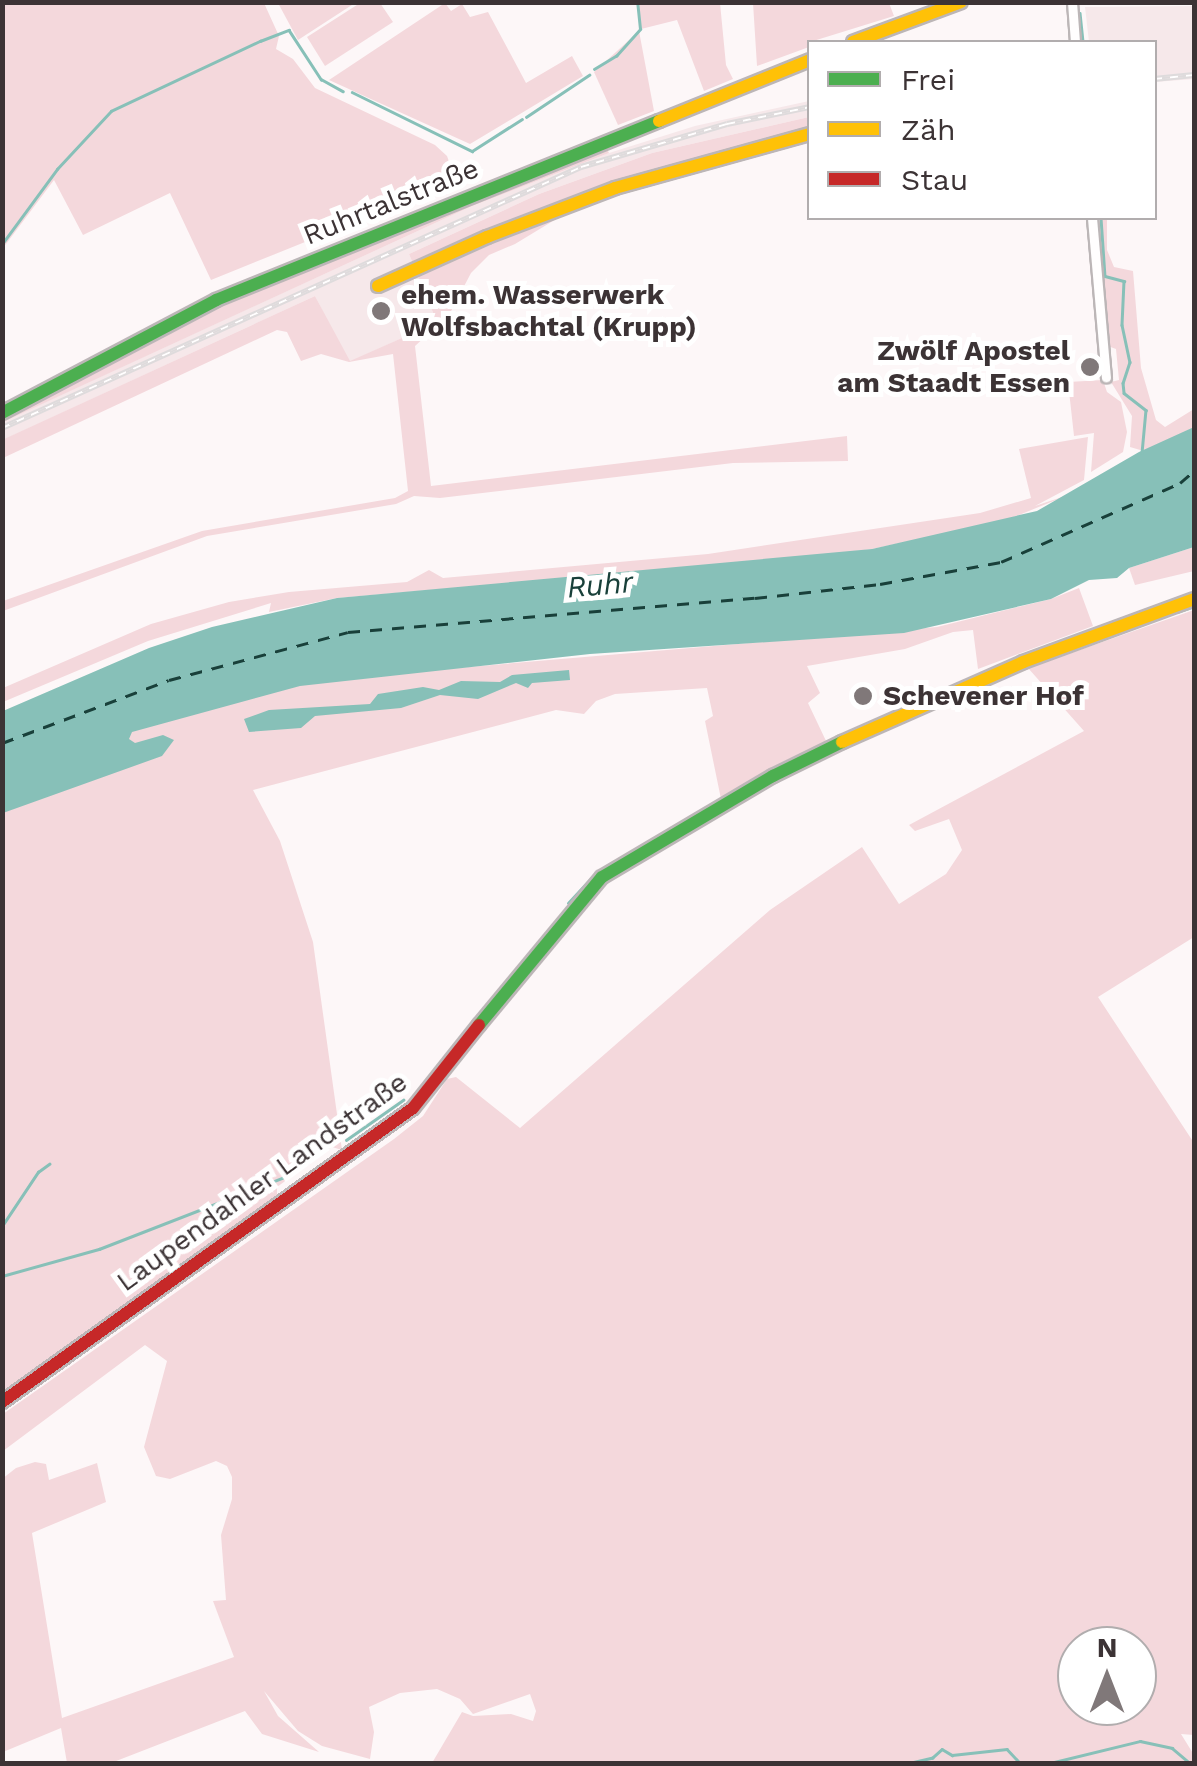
<!DOCTYPE html>
<html>
<head>
<meta charset="utf-8">
<style>
	body { margin:0 }
	#map { position:relative; width:1197px; height:1766px; overflow:hidden; background:#fdf7f8; font-family:"Work Sans",sans-serif }
	div>[style] { position:absolute }
	.built>* { inset:0; background:#f6e8ea }
	.green>* { inset:0; background:#f4d8dc }
	.water>* { inset:0; background:#87c0b8 }
	.stream>* { height:2.5px; margin:-1.25px; padding:0 1.25px; transform-origin:1.25px; border-radius:1.25px; background:#87c0b8 }
	.ferry>* { height:2.5px; margin-top:-1.25px; transform-origin:0; background:repeating-linear-gradient(90deg,#19403a 0 12px,transparent 0 22px) }
	.roads { filter:drop-shadow(2px 0 #bcb6b7) drop-shadow(-2px 0 #bcb6b7) drop-shadow(0 2px #bcb6b7) drop-shadow(0 -2px #bcb6b7) }
	.street>* { height:9px; margin:-4.5px; padding:0 4.5px; transform-origin:4.5px; border-radius:4.5px; background:#fffefe }
	.fast>* { height:12px; margin:-6px; padding:0 6px; transform-origin:6px; border-radius:6px; background:#4caf50 }
	.slow>* { height:12px; margin:-6px; padding:0 6px; transform-origin:6px; border-radius:6px; background:#ffc107 }
	.jam>* { height:12px; margin:-6px; padding:0 6px; transform-origin:6px; border-radius:6px; background:#c62828 }
	.rail>* { height:6px; margin-top:-3px; transform-origin:0; background:repeating-linear-gradient(90deg,#fff 0 8px,#dedbdc 0 16px); box-sizing:border-box; border-block:2px solid #dedbdc }
	.dots>* { width:28px; height:28px; translate:-50% -50%; box-sizing:border-box; border:5px solid #fff; border-radius:50% }
	span { translate:-50% -50%; white-space:nowrap; text-align:center; line-height:1.15; -webkit-text-stroke:10px #fff; paint-order:stroke }
	.street-label { font-size:28px; color:#3c3335 }
	.poi-label { font-size:28px; color:#3c3335; font-weight:700 }
	.left { translate:0 -50%; text-align:left }
	.right { translate:-100% -50%; text-align:right }
	.water-label { font-size:30px; color:#19403a; font-style:italic }
	.frame { position:absolute; inset:0; border:5px solid #3c3335; pointer-events:none }
	.legend { position:absolute; left:807px; top:40px; width:350px; height:180px; box-sizing:border-box; background:#fff; border:2px solid #b1adae; margin:0; padding:12px 18px; list-style:none; font-size:30px; color:#3c3335 }
	.legend li { display:flex; align-items:center; gap:20px; height:50px }
	.legend b { width:50px; border:2px solid #b1adae }
	.north { position:absolute; left:1057px; top:1626px; width:100px; height:100px; box-sizing:border-box; background:#fff; border:2px solid #b1adae; border-radius:50%; rotate:0deg; font-size:28px; font-weight:700; line-height:40px; text-align:center; color:#3c3335 }
	.north::after { content:''; display:block; margin:auto; width:35px; height:45px; background:#807879; clip-path:polygon(50% 0,100% 100%,50% 72%,0 100%) }
</style>
</head>
<body>
<div id="map">
	<div class="built">
		<div style="clip-path:polygon(1194px 6px,1194px 79px,1155px 82px,1154px 42px,1089px 42px,1085px 7px)"></div>
		<div style="clip-path:polygon(809px 101px,809px 117px,652px 153px,539px 194px,409px 254px,434px 315px,429px 326px,349px 362px,315px 296px,3px 440px,2px 422px,470px 207px,609px 153px,695px 126px)"></div>
	</div>
	<div class="green">
		<div style="clip-path:polygon(2px 3px,264px 3px,279px 36px,276px 49px,293px 59px,315px 88px,435px 145px,447px 156px,453px 173px,451px 183px,211px 280px,170px 193px,83px 235px,54px 180px,3px 248px)"></div>
		<div style="clip-path:polygon(278px 3px,355px 3px,298px 40px)"></div>
		<div style="clip-path:polygon(360px 3px,380px 3px,393px 22px,325px 66px,307px 37px)"></div>
		<div style="clip-path:polygon(445px 3px,451px 11px,462px 4px,470px 17px,488px 12px,526px 83px,572px 56px,583px 76px,470px 144px,329px 80px)"></div>
		<div style="clip-path:polygon(639px 3px,720px 3px,726px 65px,733px 79px,704px 91px,677px 20px,641px 29px)"></div>
		<div style="clip-path:polygon(753px 3px,889px 3px,894px 16px,810px 42px,809px 47px,757px 66px)"></div>
		<div style="clip-path:polygon(639px 31px,654px 111px,618px 125px,594px 72px)"></div>
		<div style="clip-path:polygon(809px 117px,809px 130px,670px 165px,614px 184px,515px 244px,489px 255px,471px 273px,449px 315px,415px 346px,431px 486px,847px 436px,848px 461px,733px 463px,440px 498px,414px 496px,396px 504px,207px 536px,3px 611px,3px 601px,202px 531px,395px 498px,408px 491px,393px 354px,349px 362px,321px 354px,301px 361px,287px 332px,277px 330px,3px 458px,2px 440px,315px 296px,350px 361px,429px 326px,434px 315px,409px 254px,539px 194px,652px 153px)"></div>
		<div style="clip-path:polygon(607px 149px,609px 153px,470px 207px,3px 422px,3px 417px,227px 302px)"></div>
		<div style="clip-path:polygon(1094px 218px,1107px 218px,1107px 250px,1114px 267px,1133px 271px,1141px 368px,1156px 420px,1165px 427px,1194px 409px,1194px 427px,1147px 452px,1130px 447px,1132px 416px,1111px 382px,1119px 380px,1116px 349px,1105px 345px)"></div>
		<div style="clip-path:polygon(1103px 380px,1107px 392px,1121px 402px,1127px 432px,1123px 452px,1091px 472px,1094px 433px,1074px 436px,1068px 382px)"></div>
		<div style="clip-path:polygon(1088px 437px,1084px 480px,1035px 506px,1071px 494px,1004px 521px,872px 549px,794px 559px,337px 598px,269px 612px,271px 603px,148px 641px,3px 702px,3px 688px,151px 624px,229px 602px,289px 592px,407px 582px,429px 570px,443px 578px,708px 554px,980px 513px,1031px 498px,1019px 449px)"></div>
		<div style="clip-path:polygon(1194px 547px,1194px 571px,1135px 585px,1129px 568px)"></div>
		<div style="clip-path:polygon(1079px 588px,1093px 626px,978px 669px,973px 630px,953px 632px,905px 649px,807px 666px,820px 693px,808px 703px,827px 743px,721px 799px,705px 721px,713px 716px,707px 688px,615px 694px,596px 701px,584px 714px,556px 710px,253px 790px,280px 841px,313px 942px,342px 1150px,332px 1147px,277px 1187px,277px 1199px,2px 1396px,3px 778px,131px 729px,316px 680px,937px 627px,1051px 599px)"></div>
		<div style="clip-path:polygon(evenodd,1194px 610px,1194px 937px,1098px 997px,1194px 1143px,1194px 1735px,1181px 1734px,1194px 1755px,1194px 1763px,432px 1763px,462px 1712px,473px 1716px,511px 1714px,533px 1721px,536px 1711px,530px 1694px,473px 1714px,460px 1699px,437px 1689px,400px 1693px,369px 1707px,374px 1732px,370px 1759px,322px 1746px,298px 1731px,264px 1691px,278px 1716px,319px 1752px,262px 1734px,245px 1711px,111px 1763px,67px 1763px,61px 1728px,3px 1752px,2px 1479px,16px 1468px,35px 1462px,46px 1464px,49px 1480px,97px 1463px,106px 1502px,32px 1533px,62px 1718px,234px 1657px,213px 1601px,226px 1600px,221px 1535px,232px 1499px,232px 1477px,227px 1466px,216px 1461px,170px 1479px,156px 1476px,144px 1447px,167px 1361px,145px 1345px,3px 1451px,3px 1414px,394px 1139px,423px 1116px,447px 1079px,456px 1077px,520px 1128px,770px 910px,862px 847px,899px 904px,946px 874px,962px 850px,949px 819px,915px 831px,909px 825px,1084px 731px,1028px 668px,1194px 610px,1077px 1646px,1137px 1646px,1137px 1706px,1077px 1706px,1077px 1646px)"></div>
	</div>
	<div class="water">
		<div style="clip-path:polygon(1194px 427px,1194px 547px,1129px 568px,1117px 578px,1089px 580px,1051px 599px,904px 633px,590px 654px,300px 686px,132px 732px,129px 739px,135px 743px,163px 735px,174px 740px,162px 756px,3px 813px,3px 711px,149px 648px,212px 627px,337px 598px,872px 549px,1037px 511px,1139px 452px)"></div>
		<div style="clip-path:polygon(569px 670px,570px 680px,532px 683px,528px 688px,516px 683px,478px 699px,440px 695px,401px 708px,315px 716px,301px 728px,249px 732px,244px 719px,269px 710px,370px 704px,378px 694px,423px 687px,439px 690px,461px 681px,500px 682px,512px 675px)"></div>
	</div>
	<div class="stream">
		<div style="left:1080px;top:13px;width:29px;rotate:84deg"></div>
		<div style="left:594px;top:69px;width:26px;rotate:-31deg"></div>
		<div style="left:616px;top:56px;width:36px;rotate:-48deg"></div>
		<div style="left:640px;top:29px;width:27px;rotate:-96deg"></div>
		<div style="left:352px;top:92px;width:134px;rotate:26.2deg"></div>
		<div style="left:472px;top:151px;width:59px;rotate:-32.6deg"></div>
		<div style="left:526px;top:117px;width:76px;rotate:-33.7deg"></div>
		<div style="left:1101px;top:218px;width:58px;rotate:86.1deg"></div>
		<div style="left:1105px;top:276px;width:20px;rotate:15deg"></div>
		<div style="left:1124px;top:281px;width:44px;rotate:92.6deg"></div>
		<div style="left:1122px;top:325px;width:38px;rotate:78deg"></div>
		<div style="left:1130px;top:362px;width:22px;rotate:108deg"></div>
		<div style="left:1123px;top:383px;width:10px;rotate:84deg"></div>
		<div style="left:1124px;top:393px;width:28px;rotate:38deg"></div>
		<div style="left:1146px;top:410px;width:43px;rotate:95.3deg"></div>
		<div style="left:2px;top:244px;width:93px;rotate:-53.7deg"></div>
		<div style="left:57px;top:169px;width:79px;rotate:-47deg"></div>
		<div style="left:111px;top:111px;width:165px;rotate:-25.2deg"></div>
		<div style="left:260px;top:41px;width:31px;rotate:-21deg"></div>
		<div style="left:289px;top:30px;width:59px;rotate:56.9deg"></div>
		<div style="left:321px;top:79px;width:25px;rotate:29deg"></div>
		<div style="left:1177px;top:612px;width:18px;rotate:-19deg"></div>
		<div style="left:880px;top:730px;width:32px;rotate:-24deg"></div>
		<div style="left:568px;top:903px;width:41px;rotate:-47deg"></div>
		<div style="left:596px;top:873px;width:33px;rotate:-31deg"></div>
		<div style="left:346px;top:1140px;width:70px;rotate:-35.1deg"></div>
		<div style="left:2px;top:1226px;width:65px;rotate:-56.3deg"></div>
		<div style="left:38px;top:1172px;width:14px;rotate:-36deg"></div>
		<div style="left:2px;top:1276px;width:101px;rotate:-15.6deg"></div>
		<div style="left:99px;top:1249px;width:196px;rotate:-21.2deg"></div>
		<div style="left:282px;top:1178px;width:53px;rotate:-33.4deg"></div>
		<div style="left:326px;top:1149px;width:8px;rotate:-76deg"></div>
		<div style="left:328px;top:1141px;width:10px;rotate:-6deg"></div>
		<div style="left:905px;top:1764px;width:28px;rotate:-13deg"></div>
		<div style="left:932px;top:1758px;width:13px;rotate:-42deg"></div>
		<div style="left:942px;top:1749px;width:12px;rotate:31deg"></div>
		<div style="left:952px;top:1755px;width:55px;rotate:-6.2deg"></div>
		<div style="left:1007px;top:1749px;width:21px;rotate:47deg"></div>
		<div style="left:1046px;top:1764px;width:97px;rotate:-13.7deg"></div>
		<div style="left:1140px;top:1741px;width:33px;rotate:12deg"></div>
		<div style="left:1172px;top:1748px;width:25px;rotate:40deg"></div>
	</div>
	<div class="ferry">
		<div style="left:2px;top:743px;width:178px;rotate:-20.7deg"></div>
		<div style="left:169px;top:680px;width:185px;rotate:-15deg"></div>
		<div style="left:348px;top:632px;width:408px;rotate:-4.8deg"></div>
		<div style="left:755px;top:598px;width:126px;rotate:-6.4deg"></div>
		<div style="left:880px;top:584px;width:123px;rotate:-10.3deg"></div>
		<div style="left:1001px;top:562px;width:196px;rotate:-23.8deg"></div>
		<div style="left:1180px;top:483px;width:18px;rotate:-41deg"></div>
	</div>
	<div class="roads">
		<div class="street">
			<div style="left:1072px;top:2px;width:40px;rotate:85.7deg"></div>
			<div style="left:1092px;top:218px;width:160px;rotate:85deg"></div>
		</div>
		<div class="fast">
			<div style="left:2px;top:413px;width:242px;rotate:-27.8deg"></div>
			<div style="left:216px;top:300px;width:478px;rotate:-22deg"></div>
			<div style="left:479px;top:1025px;width:192px;rotate:-50.3deg"></div>
			<div style="left:602px;top:877px;width:199px;rotate:-30.6deg"></div>
			<div style="left:773px;top:776px;width:77px;rotate:-26.2deg"></div>
		</div>
		<div class="slow">
			<div style="left:853px;top:42px;width:115px;rotate:-20.3deg"></div>
			<div style="left:659px;top:121px;width:163px;rotate:-22deg"></div>
			<div style="left:378px;top:286px;width:120px;rotate:-24.2deg"></div>
			<div style="left:487px;top:237px;width:137px;rotate:-20.9deg"></div>
			<div style="left:615px;top:188px;width:202px;rotate:-15.5deg"></div>
			<div style="left:842px;top:742px;width:198px;rotate:-23.8deg"></div>
			<div style="left:1023px;top:662px;width:182px;rotate:-20.2deg"></div>
		</div>
		<div class="jam">
			<div style="left:2px;top:1402px;width:505px;rotate:-35.58deg"></div>
			<div style="left:413px;top:1108px;width:106px;rotate:-51.5deg"></div>
		</div>
	</div>
	<div class="rail">
		<div style="left:1154px;top:79px;width:40px;rotate:-5.7deg"></div>
		<div style="left:2px;top:428px;width:635px;rotate:-24.26deg"></div>
		<div style="left:581px;top:167px;width:152px;rotate:-16.4deg"></div>
		<div style="left:727px;top:124px;width:85px;rotate:-11.6deg"></div>
	</div>
	<div class="dots">
		<div style="left:381px;top:311px;background:#807879"></div>
		<div style="left:1090px;top:367px;background:#807879"></div>
		<div style="left:863px;top:696px;background:#807879"></div>
	</div>
	<div class="street-label">
		<span style="left:391px;top:202px;rotate:-22deg">Ruhrtalstraße</span>
		<span style="left:262px;top:1182px;rotate:-36deg">Laupendahler Landstraße</span>
	</div>
	<div class="poi-label">
		<span class="left" style="left:401px;top:311px">ehem. Wasserwerk<br>Wolfsbachtal (Krupp)</span>
		<span class="right" style="left:1070px;top:367px">Zwölf Apostel<br>am Staadt Essen</span>
		<span class="left" style="left:883px;top:696px">Schevener Hof</span>
	</div>
	<div class="water-label">
		<span style="left:600px;top:585px;rotate:-5deg">Ruhr</span>
	</div>
	<div class="frame"></div>
	<ul class="legend">
	<li><b style="height:12px;background:#4caf50"></b>Frei</li>
	<li><b style="height:12px;background:#ffc107"></b>Zäh</li>
	<li><b style="height:12px;background:#c62828"></b>Stau</li>
	</ul>
	<div class="north">N</div>
</div>
</body>
</html>
